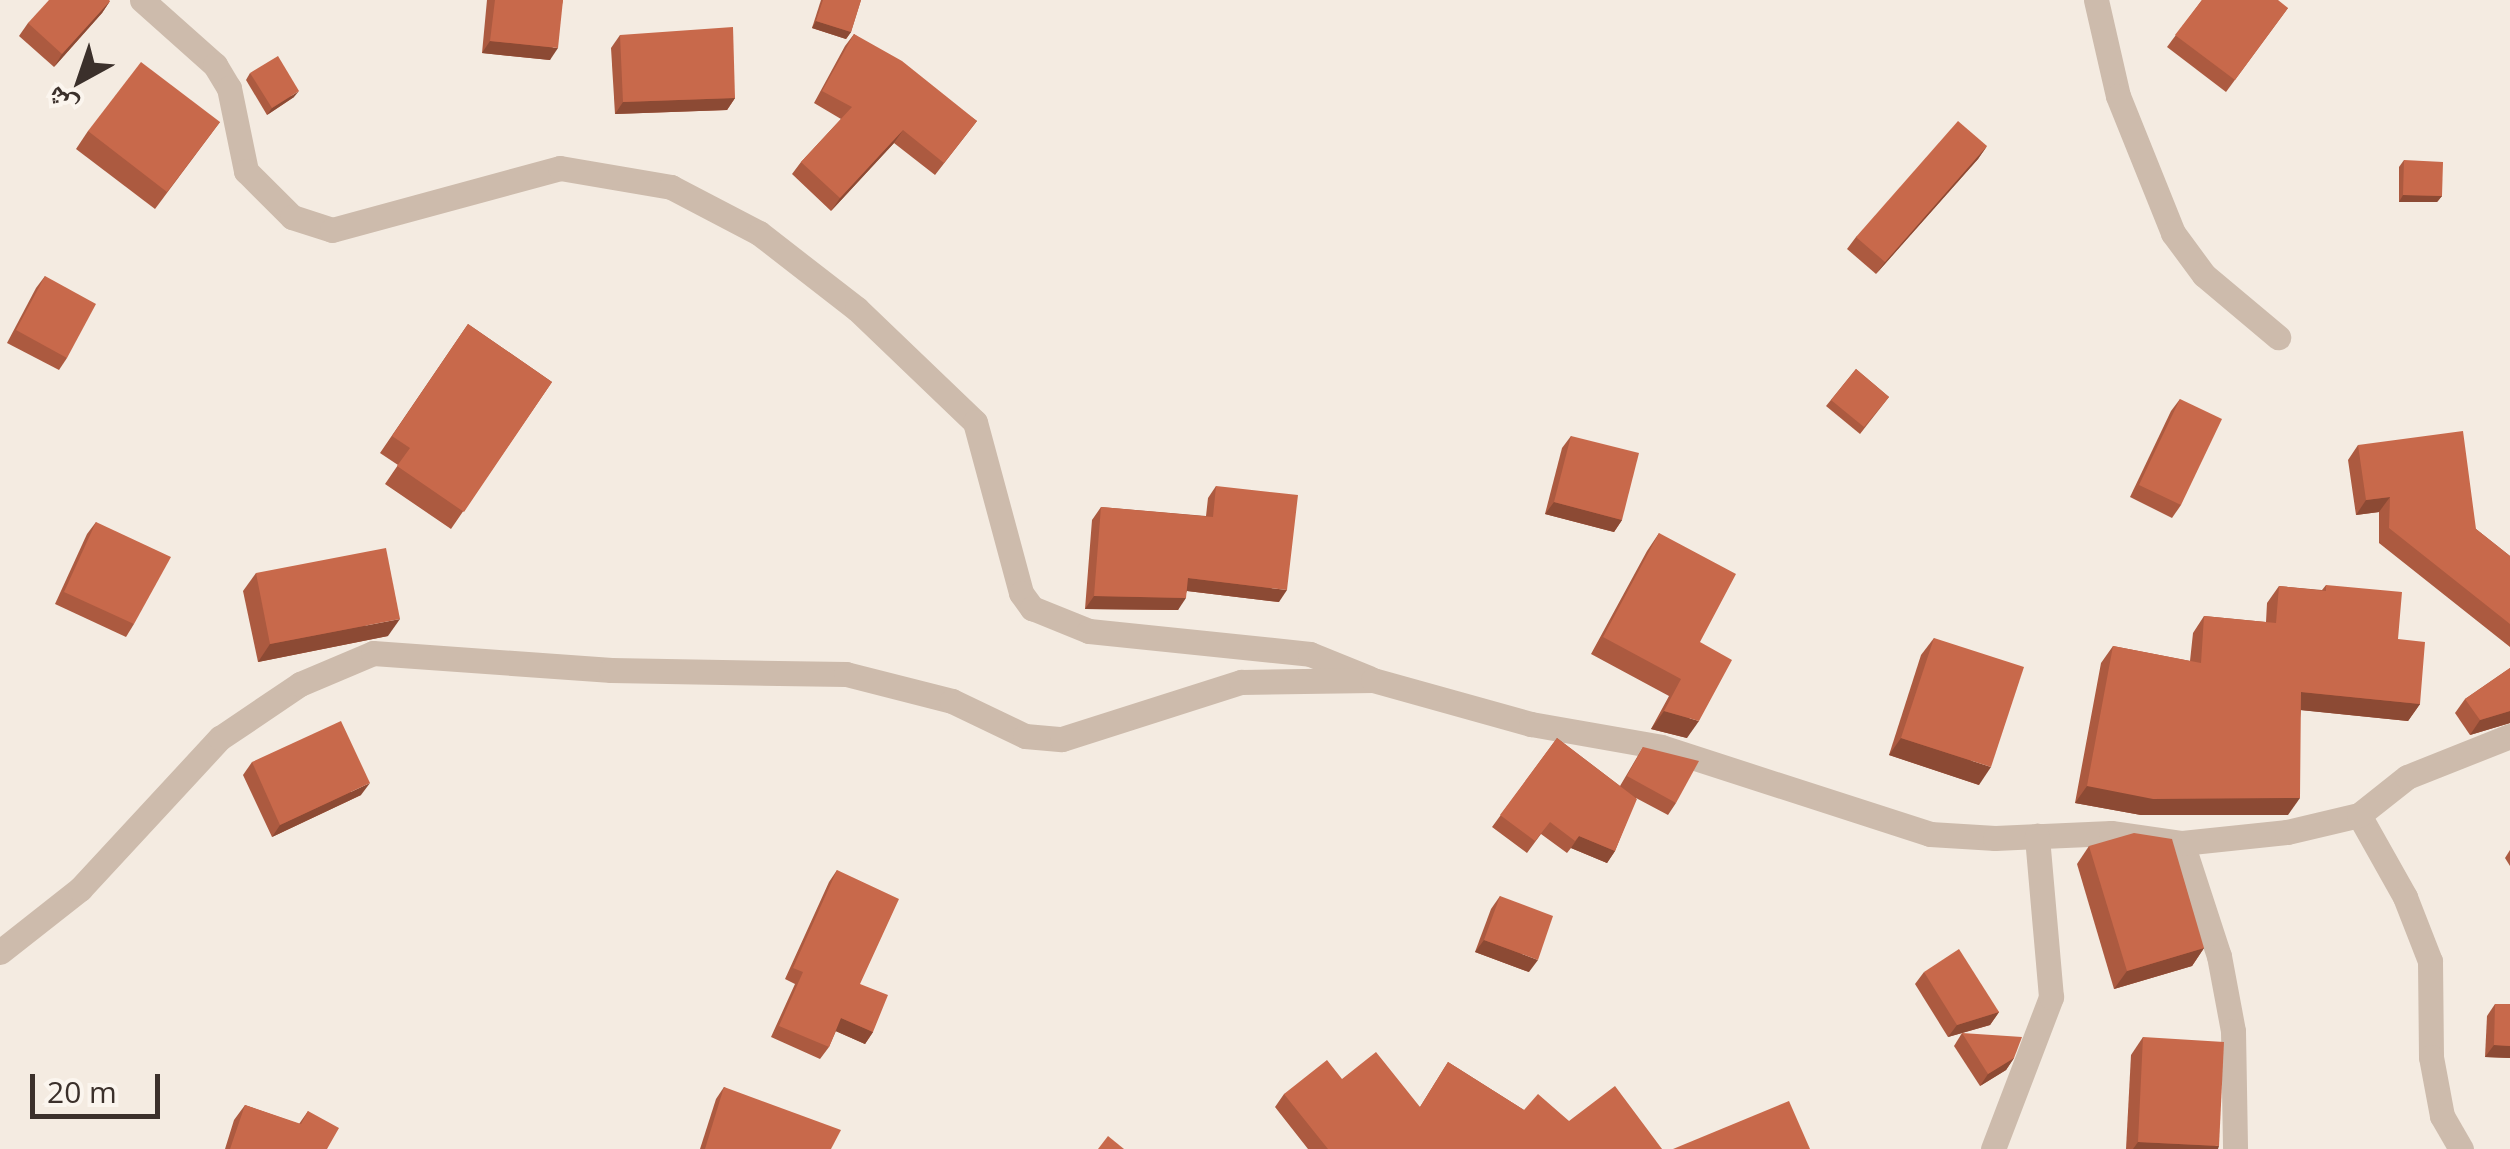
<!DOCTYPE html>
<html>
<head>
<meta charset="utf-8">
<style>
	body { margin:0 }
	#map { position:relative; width:2510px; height:1149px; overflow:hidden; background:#f4ebe1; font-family:"Open Sans","Noto Naskh Arabic",sans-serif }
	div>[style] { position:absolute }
	.street>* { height:25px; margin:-12.5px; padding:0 12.5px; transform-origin:12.5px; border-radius:12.5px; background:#cdbbac }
	.wall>* { inset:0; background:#ac5a40 }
	.shaded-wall>* { inset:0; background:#8c4a34 }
	.building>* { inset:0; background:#c8694b }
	span { translate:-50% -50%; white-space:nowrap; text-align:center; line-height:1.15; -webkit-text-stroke:10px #fbf5ee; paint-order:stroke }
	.north { position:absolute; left:30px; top:30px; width:100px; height:100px; -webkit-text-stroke:8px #fbf5ee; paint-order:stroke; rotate:220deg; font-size:28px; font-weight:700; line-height:40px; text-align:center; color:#3b302b }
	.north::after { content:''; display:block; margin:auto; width:35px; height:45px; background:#3b302b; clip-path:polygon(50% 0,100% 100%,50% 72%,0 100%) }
	.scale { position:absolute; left:30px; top:1074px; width:130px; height:45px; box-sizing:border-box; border:5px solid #3b302b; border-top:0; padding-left:12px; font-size:30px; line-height:35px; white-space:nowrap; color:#3b302b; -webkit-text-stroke:8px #fbf5ee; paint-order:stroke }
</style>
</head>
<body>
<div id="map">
	<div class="street">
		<div style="left:142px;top:0;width:98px;rotate:41.7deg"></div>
		<div style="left:215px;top:65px;width:27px;rotate:59deg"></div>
		<div style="left:229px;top:88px;width:85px;rotate:78.4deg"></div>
		<div style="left:246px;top:171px;width:65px;rotate:45deg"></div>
		<div style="left:292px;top:217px;width:42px;rotate:18deg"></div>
		<div style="left:332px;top:230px;width:236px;rotate:-15.2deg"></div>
		<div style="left:560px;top:168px;width:113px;rotate:9.7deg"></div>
		<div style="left:671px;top:187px;width:99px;rotate:27.6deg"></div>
		<div style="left:759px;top:233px;width:124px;rotate:37.8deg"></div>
		<div style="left:857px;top:309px;width:163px;rotate:43.8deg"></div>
		<div style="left:975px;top:422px;width:177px;rotate:74.9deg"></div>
		<div style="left:1021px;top:593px;width:19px;rotate:54deg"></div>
		<div style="left:1032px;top:608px;width:61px;rotate:22deg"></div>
		<div style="left:1089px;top:631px;width:222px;rotate:5.9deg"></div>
		<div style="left:1310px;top:654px;width:64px;rotate:22.1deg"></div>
		<div style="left:2096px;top:0;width:98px;rotate:77.1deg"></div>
		<div style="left:2118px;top:96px;width:148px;rotate:68.1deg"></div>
		<div style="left:2173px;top:233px;width:52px;rotate:53.6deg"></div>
		<div style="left:2204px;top:275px;width:97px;rotate:40deg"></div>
		<div style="left:2359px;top:815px;width:94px;rotate:60.7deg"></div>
		<div style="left:2405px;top:897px;width:69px;rotate:68.7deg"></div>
		<div style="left:2430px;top:961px;width:96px;rotate:89.4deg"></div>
		<div style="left:2431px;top:1057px;width:60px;rotate:79.4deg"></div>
		<div style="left:2442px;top:1116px;width:38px;rotate:60deg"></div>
		<div style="left:2182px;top:843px;width:119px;rotate:71.9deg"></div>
		<div style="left:2219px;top:956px;width:76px;rotate:79.4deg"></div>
		<div style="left:2233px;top:1031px;width:118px;rotate:89deg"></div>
		<div style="left:0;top:952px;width:102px;rotate:-38.2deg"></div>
		<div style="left:80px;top:889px;width:206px;rotate:-47.2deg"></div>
		<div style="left:220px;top:738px;width:97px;rotate:-34deg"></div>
		<div style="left:300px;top:684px;width:79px;rotate:-23deg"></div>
		<div style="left:373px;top:653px;width:239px;rotate:4.1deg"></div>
		<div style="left:611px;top:670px;width:235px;rotate:1deg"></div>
		<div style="left:846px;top:674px;width:109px;rotate:14.3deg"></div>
		<div style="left:952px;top:701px;width:81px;rotate:25.6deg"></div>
		<div style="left:1025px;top:736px;width:37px;rotate:5deg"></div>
		<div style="left:1062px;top:739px;width:188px;rotate:-17.7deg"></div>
		<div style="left:1241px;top:682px;width:132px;rotate:-0.9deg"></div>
		<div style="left:1373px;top:680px;width:164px;rotate:15.6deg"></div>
		<div style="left:1531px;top:724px;width:132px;rotate:10deg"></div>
		<div style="left:1661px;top:747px;width:283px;rotate:17.9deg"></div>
		<div style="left:1930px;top:834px;width:65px;rotate:3.5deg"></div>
		<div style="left:1995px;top:838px;width:116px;rotate:-2.5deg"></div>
		<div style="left:2111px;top:833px;width:72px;rotate:8deg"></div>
		<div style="left:2182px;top:843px;width:106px;rotate:-6deg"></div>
		<div style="left:2287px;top:832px;width:74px;rotate:-13.3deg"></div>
		<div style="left:2359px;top:815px;width:61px;rotate:-38.4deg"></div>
		<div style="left:2407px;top:777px;width:111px;rotate:-21.7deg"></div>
		<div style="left:1993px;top:1149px;width:163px;rotate:-69.1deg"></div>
		<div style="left:2051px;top:997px;width:162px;rotate:-95deg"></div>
	</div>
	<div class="wall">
		<div style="clip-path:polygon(487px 0,563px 0,550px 60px,482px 53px)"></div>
		<div style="clip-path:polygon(821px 0,861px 0,851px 32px,846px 39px,812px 28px)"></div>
		<div style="clip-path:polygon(2202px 0,2288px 8px,2226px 92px,2167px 47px)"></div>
		<div style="clip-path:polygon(110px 1px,102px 13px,54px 67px,19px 36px,28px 23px)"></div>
		<div style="clip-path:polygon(854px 34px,977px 121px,935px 175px,894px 143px,831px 211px,792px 174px,801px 162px,841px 119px,814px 103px,845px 46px)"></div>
		<div style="clip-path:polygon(620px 35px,735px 98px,727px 110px,615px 114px,611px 48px)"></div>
		<div style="clip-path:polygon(250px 73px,294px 97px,267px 115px,246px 80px)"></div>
		<div style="clip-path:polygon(220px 122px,155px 209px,76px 149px,88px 131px)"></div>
		<div style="clip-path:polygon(1987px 146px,1978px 159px,1876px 274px,1847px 249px,1856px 237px)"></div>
		<div style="clip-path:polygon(2404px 160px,2442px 196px,2437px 202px,2399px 202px,2399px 167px)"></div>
		<div style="clip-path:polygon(45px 276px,67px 358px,59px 370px,7px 343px,36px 288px)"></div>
		<div style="clip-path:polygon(468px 324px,552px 382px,451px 529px,385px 484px,398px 465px,380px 453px)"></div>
		<div style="clip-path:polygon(1856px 369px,1889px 397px,1860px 434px,1826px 406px)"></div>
		<div style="clip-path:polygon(2180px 399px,2181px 505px,2172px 518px,2130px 497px,2171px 411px)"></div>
		<div style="clip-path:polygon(1571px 436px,1622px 520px,1614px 532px,1545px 514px,1562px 448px)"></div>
		<div style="clip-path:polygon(2358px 445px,2476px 529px,2510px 556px,2510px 647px,2379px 543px,2379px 512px,2356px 515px,2348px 460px)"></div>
		<div style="clip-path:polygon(1216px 486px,1279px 602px,1187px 591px,1178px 610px,1085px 609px,1092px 520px,1101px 507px,1206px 516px,1208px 498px)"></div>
		<div style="clip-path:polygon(96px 522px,134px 624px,126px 637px,55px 604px,87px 534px)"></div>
		<div style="clip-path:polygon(1659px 533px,1700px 642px,1687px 738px,1651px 729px,1669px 696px,1591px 654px,1647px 551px)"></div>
		<div style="clip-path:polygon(256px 573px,388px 636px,258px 662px,243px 591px)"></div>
		<div style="clip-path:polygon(2326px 585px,2398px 639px,2420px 704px,2408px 721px,2301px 710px,2288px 815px,2141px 815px,2075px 803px,2101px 663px,2113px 646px,2190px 661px,2193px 633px,2204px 616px,2266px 622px,2267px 603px,2279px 586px,2322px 590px)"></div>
		<div style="clip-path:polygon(1934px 638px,1979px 785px,1889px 755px,1921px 655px)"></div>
		<div style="clip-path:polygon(2510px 668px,2510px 723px,2470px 735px,2455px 713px,2465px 699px)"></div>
		<div style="clip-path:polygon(1557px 738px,1620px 786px,1643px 747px,1676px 803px,1668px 815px,1636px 798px,1615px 851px,1607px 863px,1571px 848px,1567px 853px,1541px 834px,1527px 853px,1492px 827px)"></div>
		<div style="clip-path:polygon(252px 762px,361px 795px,272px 837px,243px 775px)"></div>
		<div style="clip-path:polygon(2089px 846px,2204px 948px,2192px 966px,2114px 989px,2077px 864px)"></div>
		<div style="clip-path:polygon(2510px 850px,2510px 866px,2505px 858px)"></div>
		<div style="clip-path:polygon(837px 870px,860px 984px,873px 1032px,865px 1044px,836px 1031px,829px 1047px,820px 1059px,771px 1037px,795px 984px,785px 979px,829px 882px)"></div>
		<div style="clip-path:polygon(1500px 896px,1529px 972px,1475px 952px,1491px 909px)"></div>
		<div style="clip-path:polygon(1924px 972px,1999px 1012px,1990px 1025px,1948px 1037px,1915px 984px)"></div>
		<div style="clip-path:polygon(2495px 1004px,2510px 1004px,2510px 1058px,2485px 1057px,2487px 1016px)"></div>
		<div style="clip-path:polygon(1962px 1033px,2014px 1058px,2006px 1070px,1980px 1086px,1954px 1046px)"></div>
		<div style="clip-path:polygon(2143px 1037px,2218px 1149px,2126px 1149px,2131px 1055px)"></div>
		<div style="clip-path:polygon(1448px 1062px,1524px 1110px,1569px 1121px,1662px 1149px,1308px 1149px,1275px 1107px,1284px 1094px,1342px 1079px,1420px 1107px)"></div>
		<div style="clip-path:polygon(724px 1087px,831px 1149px,700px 1149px,716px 1099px)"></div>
		<div style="clip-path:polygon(245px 1105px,299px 1124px,308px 1111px,327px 1149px,225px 1149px,234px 1120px)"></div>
	</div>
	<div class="shaded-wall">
		<div style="clip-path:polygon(110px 1px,102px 13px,54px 67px,62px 54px)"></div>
		<div style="clip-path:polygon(816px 21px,851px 32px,846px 39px,812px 28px)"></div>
		<div style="clip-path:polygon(490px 41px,558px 48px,550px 60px,482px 53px)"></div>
		<div style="clip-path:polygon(299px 91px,294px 97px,267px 115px,272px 108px)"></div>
		<div style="clip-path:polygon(735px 98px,727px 110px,615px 114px,623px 102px)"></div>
		<div style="clip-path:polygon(903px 130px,894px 143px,831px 211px,840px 198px)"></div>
		<div style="clip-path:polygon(1987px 146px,1978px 159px,1876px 274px,1885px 262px)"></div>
		<div style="clip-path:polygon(2403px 195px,2442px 196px,2437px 202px,2399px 202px)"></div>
		<div style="clip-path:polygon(2390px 497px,2379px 512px,2356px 515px,2366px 500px)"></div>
		<div style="clip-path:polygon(1554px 502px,1622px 520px,1614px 532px,1545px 514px)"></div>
		<div style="clip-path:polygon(1188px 578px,1287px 590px,1279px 602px,1179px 590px)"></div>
		<div style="clip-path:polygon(1094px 596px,1186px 598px,1178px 610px,1085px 609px)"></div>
		<div style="clip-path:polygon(400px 619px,388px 636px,258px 662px,270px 644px)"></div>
		<div style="clip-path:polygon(2301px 692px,2420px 704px,2408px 721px,2290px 709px)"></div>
		<div style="clip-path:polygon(1664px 711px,1699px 721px,1687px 738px,1651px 729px)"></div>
		<div style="clip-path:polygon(2510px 711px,2510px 723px,2470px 735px,2480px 720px)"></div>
		<div style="clip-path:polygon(1901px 738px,1991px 767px,1979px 785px,1889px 755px)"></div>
		<div style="clip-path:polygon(370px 783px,361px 795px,272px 837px,280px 825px)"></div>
		<div style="clip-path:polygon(2087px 786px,2300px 798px,2288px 815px,2141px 815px,2075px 803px)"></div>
		<div style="clip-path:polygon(1579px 836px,1615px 851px,1607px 863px,1571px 848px)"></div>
		<div style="clip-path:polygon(1484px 940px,1538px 960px,1529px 972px,1475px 952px)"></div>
		<div style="clip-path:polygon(2204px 948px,2192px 966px,2114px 989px,2127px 971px)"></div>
		<div style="clip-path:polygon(1999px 1012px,1990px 1025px,1948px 1037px,1957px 1025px)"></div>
		<div style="clip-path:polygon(841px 1018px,873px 1032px,865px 1044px,833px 1030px)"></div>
		<div style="clip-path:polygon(2494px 1045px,2510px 1046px,2510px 1058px,2485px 1057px)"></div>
		<div style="clip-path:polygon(2014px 1058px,2006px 1070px,1980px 1086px,1988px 1074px)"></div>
		<div style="clip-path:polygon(2138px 1142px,2219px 1146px,2218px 1149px,2133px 1149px)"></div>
	</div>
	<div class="building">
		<div style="clip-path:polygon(49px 0,109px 0,110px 1px,62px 54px,28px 23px)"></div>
		<div style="clip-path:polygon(495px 0,563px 0,558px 48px,490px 41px)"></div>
		<div style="clip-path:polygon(823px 0,861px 0,851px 32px,816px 21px)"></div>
		<div style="clip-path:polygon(2202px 0,2278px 0,2288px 8px,2235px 80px,2175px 35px)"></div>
		<div style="clip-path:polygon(733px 27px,735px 98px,623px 102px,620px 35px)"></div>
		<div style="clip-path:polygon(854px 34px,902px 61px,977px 121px,944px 163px,903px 130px,840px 198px,801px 162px,852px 107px,822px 91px)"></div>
		<div style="clip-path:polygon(278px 56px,299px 91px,272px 108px,250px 73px)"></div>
		<div style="clip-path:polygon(141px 62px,220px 122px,167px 192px,88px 131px)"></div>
		<div style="clip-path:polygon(1958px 121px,1987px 146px,1885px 262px,1856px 237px)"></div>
		<div style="clip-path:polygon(2404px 160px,2443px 162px,2442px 196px,2403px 195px)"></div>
		<div style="clip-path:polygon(45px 276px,96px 304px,67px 358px,16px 330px)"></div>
		<div style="clip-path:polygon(468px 324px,552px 382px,464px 512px,397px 466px,410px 448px,392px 436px)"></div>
		<div style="clip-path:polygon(1856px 369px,1889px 397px,1864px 427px,1831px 400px)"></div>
		<div style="clip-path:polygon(2180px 399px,2222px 419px,2181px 505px,2139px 485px)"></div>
		<div style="clip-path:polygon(2463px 431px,2476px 529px,2510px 556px,2510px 624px,2389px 528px,2390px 497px,2366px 500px,2358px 445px)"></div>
		<div style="clip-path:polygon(1571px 436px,1639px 453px,1622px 520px,1554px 502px)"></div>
		<div style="clip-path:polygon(1216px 486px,1298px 495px,1287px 590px,1188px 578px,1186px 598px,1094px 596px,1101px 507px,1213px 517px)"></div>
		<div style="clip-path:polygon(96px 522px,171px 557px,134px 624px,64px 592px)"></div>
		<div style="clip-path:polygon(1659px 533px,1736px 574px,1700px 642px,1732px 660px,1699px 721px,1664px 711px,1681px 679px,1603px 637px)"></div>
		<div style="clip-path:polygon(386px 548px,400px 619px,270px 644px,256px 573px)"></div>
		<div style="clip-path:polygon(2326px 585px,2402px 592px,2398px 639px,2425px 642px,2420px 704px,2301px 692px,2300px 798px,2153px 799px,2087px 786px,2113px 646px,2201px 663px,2204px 616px,2276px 623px,2279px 586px,2326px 591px)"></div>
		<div style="clip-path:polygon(1934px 638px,2024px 667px,1991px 767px,1901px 738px)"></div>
		<div style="clip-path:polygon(2510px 668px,2510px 711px,2480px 720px,2465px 699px)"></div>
		<div style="clip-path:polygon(341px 721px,370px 783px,280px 825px,252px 762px)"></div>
		<div style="clip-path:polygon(1557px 738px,1637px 799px,1615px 851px,1579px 836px,1575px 841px,1550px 822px,1535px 841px,1500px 815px)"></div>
		<div style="clip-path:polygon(1643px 747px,1699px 761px,1676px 803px,1627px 776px)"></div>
		<div style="clip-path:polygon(2134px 833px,2172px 839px,2204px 948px,2127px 971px,2089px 846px)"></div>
		<div style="clip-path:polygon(837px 870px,899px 899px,860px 984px,888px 995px,873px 1032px,841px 1018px,829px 1047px,779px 1026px,803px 972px,793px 968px)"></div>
		<div style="clip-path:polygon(1500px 896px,1553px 916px,1538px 960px,1484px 940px)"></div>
		<div style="clip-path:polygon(1959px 949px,1999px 1012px,1957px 1025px,1924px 972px)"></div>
		<div style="clip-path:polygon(2495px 1004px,2510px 1004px,2510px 1046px,2494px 1045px)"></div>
		<div style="clip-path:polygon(1962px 1033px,2022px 1037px,2014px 1058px,1988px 1074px)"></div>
		<div style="clip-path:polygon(2143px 1037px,2224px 1042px,2219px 1146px,2138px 1142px)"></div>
		<div style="clip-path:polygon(1376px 1052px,1420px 1107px,1448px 1062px,1524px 1110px,1538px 1094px,1569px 1121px,1615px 1086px,1662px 1149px,1328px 1149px,1284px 1094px,1327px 1060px,1342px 1079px)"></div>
		<div style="clip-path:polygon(724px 1087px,841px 1130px,831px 1149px,705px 1149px)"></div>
		<div style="clip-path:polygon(1789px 1101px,1810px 1149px,1673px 1149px)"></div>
		<div style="clip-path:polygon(245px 1105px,301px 1124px,308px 1111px,339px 1128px,327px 1149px,230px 1149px)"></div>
		<div style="clip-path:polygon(1108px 1136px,1124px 1149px,1098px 1149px)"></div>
	</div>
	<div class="north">ش</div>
	<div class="scale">20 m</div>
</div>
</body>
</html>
